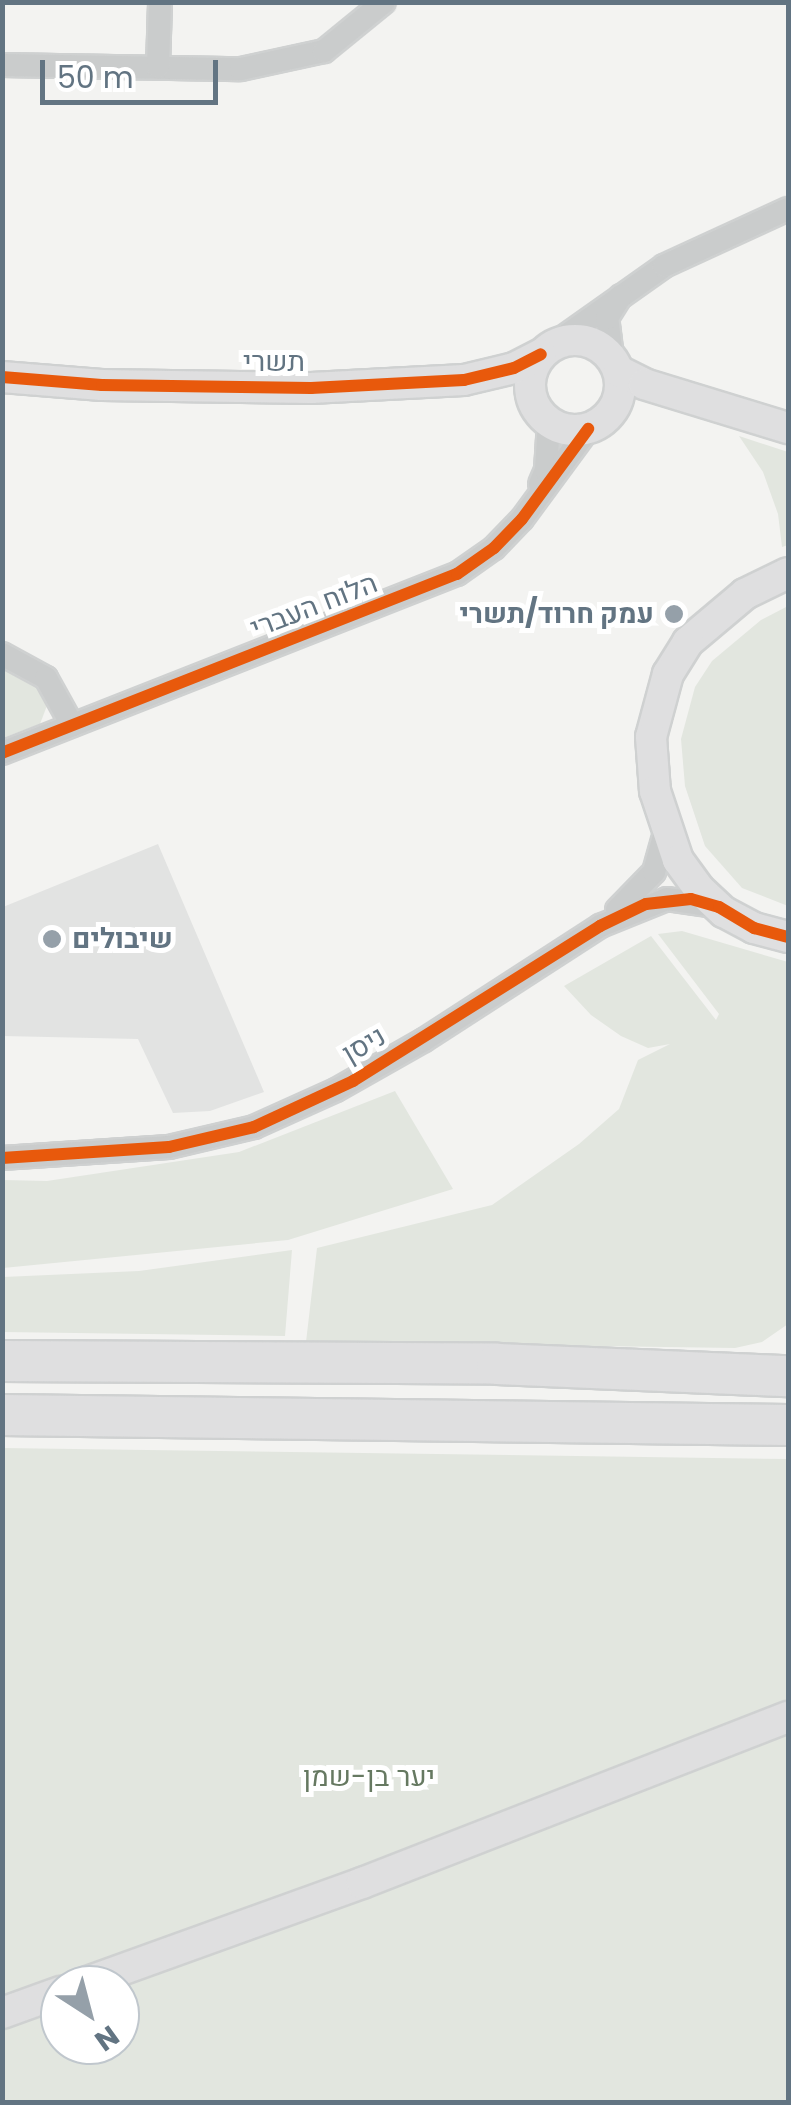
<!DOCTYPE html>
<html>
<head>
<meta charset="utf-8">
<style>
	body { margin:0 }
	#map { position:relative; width:791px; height:2105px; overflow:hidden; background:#f3f3f1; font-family:Poppins,Heebo,sans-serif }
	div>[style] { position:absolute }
	.built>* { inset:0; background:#e2e3e2 }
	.green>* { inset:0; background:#e2e6df }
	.roads { filter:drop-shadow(2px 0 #cfd1d1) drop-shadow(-2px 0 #cfd1d1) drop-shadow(0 2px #cfd1d1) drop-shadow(0 -2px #cfd1d1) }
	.street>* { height:22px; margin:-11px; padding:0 11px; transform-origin:11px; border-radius:11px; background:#cacccc }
	.secondary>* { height:30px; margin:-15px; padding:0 15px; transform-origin:15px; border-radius:15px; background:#dfdfe0 }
	.secondary>.ring { margin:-15px; padding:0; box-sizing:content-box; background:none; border:30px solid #dfdfe0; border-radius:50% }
	.highway>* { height:40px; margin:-20px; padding:0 20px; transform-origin:20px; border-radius:20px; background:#dfdfe0 }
	.cycleway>* { height:12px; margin:-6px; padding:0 6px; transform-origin:6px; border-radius:6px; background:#e8590c }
	.dots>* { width:28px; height:28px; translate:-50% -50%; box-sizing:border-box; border:5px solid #fff; border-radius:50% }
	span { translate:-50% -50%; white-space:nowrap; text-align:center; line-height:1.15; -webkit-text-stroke:10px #fff; paint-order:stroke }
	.street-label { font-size:28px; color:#627482 }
	.poi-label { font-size:28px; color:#627482; font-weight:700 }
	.right { translate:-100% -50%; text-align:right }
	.left { translate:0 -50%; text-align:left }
	.park-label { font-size:28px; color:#667961 }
	.frame { position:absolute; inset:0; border:5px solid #627482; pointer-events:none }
	.north { position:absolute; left:40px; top:1965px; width:100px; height:100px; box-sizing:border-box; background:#fff; border:2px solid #c0c7cd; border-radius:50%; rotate:144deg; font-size:28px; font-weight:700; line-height:40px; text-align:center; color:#627482 }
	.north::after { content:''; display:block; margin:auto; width:35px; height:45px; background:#95a0a9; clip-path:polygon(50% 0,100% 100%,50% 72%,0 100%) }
	.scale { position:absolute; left:40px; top:60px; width:178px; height:45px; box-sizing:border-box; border:5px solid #627482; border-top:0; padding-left:12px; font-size:30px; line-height:35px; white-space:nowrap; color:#627482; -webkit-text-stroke:8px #fff; paint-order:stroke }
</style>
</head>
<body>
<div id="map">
	<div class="built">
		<div style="clip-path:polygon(158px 844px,264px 1092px,210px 1111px,173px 1113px,138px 1039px,3px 1036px,3px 907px)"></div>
	</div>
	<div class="green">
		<div style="clip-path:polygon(739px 436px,788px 452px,788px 545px,782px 547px,778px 514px,763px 472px)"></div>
		<div style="clip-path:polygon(788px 606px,788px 906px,742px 888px,705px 846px,685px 786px,681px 739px,695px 687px,712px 661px,761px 620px)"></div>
		<div style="clip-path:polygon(3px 668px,36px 685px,48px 703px,40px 724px,3px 738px)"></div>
		<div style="clip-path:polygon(682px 931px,788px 962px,788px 1324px,762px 1342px,735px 1348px,306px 1342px,317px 1248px,492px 1205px,579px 1144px,619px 1109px,638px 1060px,670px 1044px,648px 1048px,621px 1036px,591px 1015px,564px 986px,651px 936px,716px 1020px,719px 1014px,658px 934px)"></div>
		<div style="clip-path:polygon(395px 1091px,453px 1189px,288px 1240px,3px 1268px,3px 1180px,47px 1181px,239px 1152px)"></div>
		<div style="clip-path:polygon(292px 1250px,285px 1336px,3px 1332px,3px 1277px,139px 1271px)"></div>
		<div style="clip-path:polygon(evenodd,2px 1448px,788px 1459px,788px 2102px,3px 2102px,2px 1448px,60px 1985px,120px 1985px,120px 2045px,60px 2045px,60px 1985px)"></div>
	</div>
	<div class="roads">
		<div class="street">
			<div style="left:2px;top:65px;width:239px;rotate:1deg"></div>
			<div style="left:241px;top:69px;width:85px;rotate:-12.2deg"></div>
			<div style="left:324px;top:51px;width:77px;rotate:-39.2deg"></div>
			<div style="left:158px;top:67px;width:65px;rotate:-88.2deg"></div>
			<div style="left:554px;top:344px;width:135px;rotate:-35.3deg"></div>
			<div style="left:664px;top:266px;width:136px;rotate:-24.7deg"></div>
			<div style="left:612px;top:357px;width:39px;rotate:-97deg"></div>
			<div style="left:607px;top:318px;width:26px;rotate:-58deg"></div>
			<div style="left:540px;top:484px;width:15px;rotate:-67deg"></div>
			<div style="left:546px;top:470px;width:48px;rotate:-86.4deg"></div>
			<div style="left:2px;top:654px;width:50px;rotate:28.6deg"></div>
			<div style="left:46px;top:678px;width:54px;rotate:61deg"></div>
			<div style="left:2px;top:753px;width:489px;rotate:-21.5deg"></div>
			<div style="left:457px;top:574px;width:45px;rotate:-35.1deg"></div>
			<div style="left:494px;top:548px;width:40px;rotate:-46deg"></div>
			<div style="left:522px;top:519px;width:112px;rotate:-53.7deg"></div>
			<div style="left:617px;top:910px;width:53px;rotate:-45.8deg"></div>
			<div style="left:654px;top:872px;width:45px;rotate:-74.4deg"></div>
			<div style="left:2px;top:1158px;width:167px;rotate:-3.8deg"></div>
			<div style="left:169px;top:1147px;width:87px;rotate:-13.2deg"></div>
			<div style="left:254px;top:1127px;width:90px;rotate:-24.3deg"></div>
			<div style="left:336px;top:1090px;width:101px;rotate:-29.6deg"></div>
			<div style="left:424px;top:1040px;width:210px;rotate:-32.9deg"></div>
			<div style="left:600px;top:926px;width:72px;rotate:-21.9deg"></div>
			<div style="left:667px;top:899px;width:49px;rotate:8.3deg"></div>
		</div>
		<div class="secondary">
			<div class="ring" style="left:530px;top:340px;width:60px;height:60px"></div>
			<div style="left:619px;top:371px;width:28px;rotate:27deg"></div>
			<div style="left:644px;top:384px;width:151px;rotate:17deg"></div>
			<div style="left:2px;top:377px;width:100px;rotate:4.6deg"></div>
			<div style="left:102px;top:385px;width:209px;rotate:0.8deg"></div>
			<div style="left:311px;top:388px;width:153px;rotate:-3deg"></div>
			<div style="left:464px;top:380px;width:51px;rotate:-13.5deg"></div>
			<div style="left:514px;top:368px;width:30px;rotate:-27deg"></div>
			<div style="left:788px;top:573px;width:48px;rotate:154deg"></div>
			<div style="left:745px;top:594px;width:75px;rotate:139.9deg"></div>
			<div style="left:688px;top:642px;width:38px;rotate:122deg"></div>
			<div style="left:668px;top:674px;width:65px;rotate:105.1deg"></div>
			<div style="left:651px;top:737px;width:54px;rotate:85.8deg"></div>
			<div style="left:655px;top:791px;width:73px;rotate:71.6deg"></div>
			<div style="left:678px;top:860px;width:36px;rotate:54deg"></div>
			<div style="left:699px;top:889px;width:34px;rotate:43deg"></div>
			<div style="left:724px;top:912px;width:34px;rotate:28deg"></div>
			<div style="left:754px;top:928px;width:35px;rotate:15deg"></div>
			<div style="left:79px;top:1985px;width:301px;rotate:-19.8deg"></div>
			<div style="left:362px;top:1883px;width:457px;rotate:-21.3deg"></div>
			<div style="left:2px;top:2013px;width:62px;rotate:-19.9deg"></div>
		</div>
		<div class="highway">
			<div style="left:2px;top:1361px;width:495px;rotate:0.3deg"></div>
			<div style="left:497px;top:1364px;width:291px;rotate:2.4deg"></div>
			<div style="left:2px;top:1415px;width:786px;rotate:0.73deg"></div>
		</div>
	</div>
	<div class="cycleway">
		<div style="left:2px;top:377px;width:100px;rotate:4.6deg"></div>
		<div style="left:102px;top:385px;width:209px;rotate:0.8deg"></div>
		<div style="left:311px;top:388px;width:153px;rotate:-3deg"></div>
		<div style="left:464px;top:380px;width:51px;rotate:-13.5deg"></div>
		<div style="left:514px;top:368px;width:30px;rotate:-27deg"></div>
		<div style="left:2px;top:753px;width:489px;rotate:-21.5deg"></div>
		<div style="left:457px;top:574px;width:45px;rotate:-35.1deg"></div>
		<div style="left:494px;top:548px;width:40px;rotate:-46deg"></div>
		<div style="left:522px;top:519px;width:112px;rotate:-53.7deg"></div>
		<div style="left:2px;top:1158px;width:167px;rotate:-3.8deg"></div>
		<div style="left:169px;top:1147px;width:87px;rotate:-13.2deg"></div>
		<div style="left:254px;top:1127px;width:109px;rotate:-24.9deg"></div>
		<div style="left:353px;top:1081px;width:292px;rotate:-32.1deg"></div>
		<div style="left:600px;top:926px;width:51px;rotate:-25.6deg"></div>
		<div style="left:646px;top:904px;width:45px;rotate:-6.3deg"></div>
		<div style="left:691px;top:899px;width:29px;rotate:16deg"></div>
		<div style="left:719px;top:907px;width:41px;rotate:31deg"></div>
		<div style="left:754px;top:928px;width:35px;rotate:15deg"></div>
	</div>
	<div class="dots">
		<div style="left:674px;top:614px;background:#95a0a9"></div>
		<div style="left:52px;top:939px;background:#95a0a9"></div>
	</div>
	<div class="street-label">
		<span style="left:274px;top:362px">תשרי</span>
		<span style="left:314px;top:606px;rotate:-21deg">הלוח העברי</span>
		<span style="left:364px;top:1045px;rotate:-30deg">ניסן</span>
	</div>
	<div class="poi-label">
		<span class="right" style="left:654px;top:614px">עמק חרוד/תשרי</span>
		<span class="left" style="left:72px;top:939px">שיבולים</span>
	</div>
	<div class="park-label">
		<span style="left:369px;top:1777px">יער בן-שמן</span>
	</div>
	<div class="frame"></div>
	<div class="north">N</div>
	<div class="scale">50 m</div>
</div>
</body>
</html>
